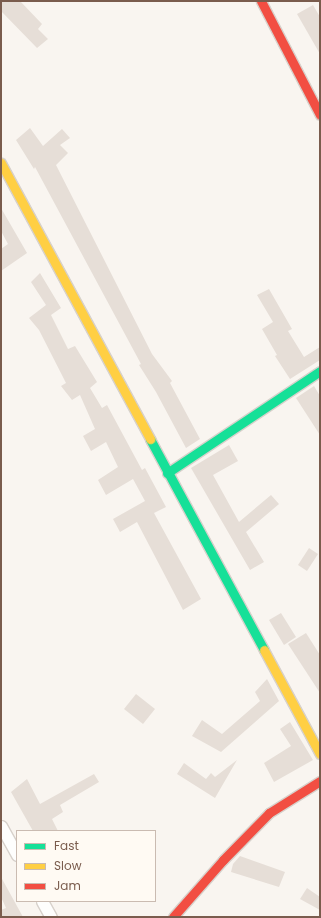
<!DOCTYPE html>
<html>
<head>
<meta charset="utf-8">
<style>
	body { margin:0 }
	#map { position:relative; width:321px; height:918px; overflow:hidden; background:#f9f5f0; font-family:Poppins,sans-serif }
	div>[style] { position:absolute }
	.building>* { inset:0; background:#e6ded7 }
	.roads { filter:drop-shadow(1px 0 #d7d1cb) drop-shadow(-1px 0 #d7d1cb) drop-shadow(0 1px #d7d1cb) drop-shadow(0 -1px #d7d1cb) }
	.street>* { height:11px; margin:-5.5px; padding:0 5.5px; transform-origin:5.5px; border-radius:5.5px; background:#fefefd }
	.fast>* { height:9px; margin:-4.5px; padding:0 4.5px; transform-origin:4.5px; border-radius:4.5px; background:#16e098 }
	.slow>* { height:9px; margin:-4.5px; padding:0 4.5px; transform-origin:4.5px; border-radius:4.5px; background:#ffcf43 }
	.jam>* { height:9px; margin:-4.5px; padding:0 4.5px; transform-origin:4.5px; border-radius:4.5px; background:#f24e42 }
	span { translate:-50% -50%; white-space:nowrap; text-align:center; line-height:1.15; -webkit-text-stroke:3.5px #fffaf3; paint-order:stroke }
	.frame { position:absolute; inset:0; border:2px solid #7a5c4d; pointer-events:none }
	.legend { position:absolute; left:16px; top:830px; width:140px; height:72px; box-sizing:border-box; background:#fffaf3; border:1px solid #cabbb1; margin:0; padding:5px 7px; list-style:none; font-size:12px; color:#7a5c4d }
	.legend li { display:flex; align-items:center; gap:8px; height:20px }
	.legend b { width:20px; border:1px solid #cabbb1 }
</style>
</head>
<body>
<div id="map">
	<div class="building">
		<div style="clip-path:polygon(1px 1px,20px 1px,42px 24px,38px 29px,48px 39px,37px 48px,1px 11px)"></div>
		<div style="clip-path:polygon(313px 5px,320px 17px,320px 54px,297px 14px)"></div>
		<div style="clip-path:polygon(30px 128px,43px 146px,62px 129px,70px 138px,60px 145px,68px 153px,56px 165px,152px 354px,172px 381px,170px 383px,200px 439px,186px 448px,156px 392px,139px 365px,141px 364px,35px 167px,34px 169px,16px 140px)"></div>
		<div style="clip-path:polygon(1px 208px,27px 253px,1px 271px,1px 249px,8px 244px,1px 231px)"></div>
		<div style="clip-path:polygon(40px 273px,61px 308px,51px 315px,68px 349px,75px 346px,97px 382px,90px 388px,102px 408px,107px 405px,142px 470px,145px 468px,166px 507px,154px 513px,201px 599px,183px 610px,137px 522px,120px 532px,113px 519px,145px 501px,133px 479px,106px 495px,98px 480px,118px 467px,106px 442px,91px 451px,83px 436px,95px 429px,80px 395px,72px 400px,61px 386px,66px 383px,39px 330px,29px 318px,46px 305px,31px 282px)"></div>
		<div style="clip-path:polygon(269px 289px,292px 329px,288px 331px,304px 357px,320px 347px,320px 360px,290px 379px,275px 356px,277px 355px,262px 329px,273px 322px,257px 295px)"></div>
		<div style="clip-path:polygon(314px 386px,320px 396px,320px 435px,296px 398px)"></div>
		<div style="clip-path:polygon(229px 445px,238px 461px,213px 475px,239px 522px,271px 495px,279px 504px,246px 532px,264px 562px,250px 570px,191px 468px)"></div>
		<div style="clip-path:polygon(309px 548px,318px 554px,307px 571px,298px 565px)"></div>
		<div style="clip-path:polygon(281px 613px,296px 637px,284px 645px,269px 620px)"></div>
		<div style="clip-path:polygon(306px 633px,320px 655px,320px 693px,288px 644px)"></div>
		<div style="clip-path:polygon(267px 679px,279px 701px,221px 752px,192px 736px,202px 720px,222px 734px,260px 701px,255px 692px)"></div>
		<div style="clip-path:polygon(136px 694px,155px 709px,143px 724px,124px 709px)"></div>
		<div style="clip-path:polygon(290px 722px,313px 760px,274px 782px,264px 763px,291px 746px,280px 729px)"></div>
		<div style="clip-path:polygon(237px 760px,215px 798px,177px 774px,184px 763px,206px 779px,211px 773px,215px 777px)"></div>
		<div style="clip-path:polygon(94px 774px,99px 782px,60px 805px,63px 812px,52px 819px,58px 831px,33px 831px,11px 792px,27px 779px,40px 804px)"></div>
		<div style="clip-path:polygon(240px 856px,285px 872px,279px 887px,231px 872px,233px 864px)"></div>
		<div style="clip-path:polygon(1px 877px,23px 917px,1px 917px,1px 910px,6px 908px,1px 897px)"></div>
		<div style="clip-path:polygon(307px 888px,320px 897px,320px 910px,300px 899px)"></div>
	</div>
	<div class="roads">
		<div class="street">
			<div style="left:1px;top:826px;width:33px;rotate:61deg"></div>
			<div style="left:42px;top:901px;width:18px;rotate:61deg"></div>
		</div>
		<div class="fast">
			<div style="left:150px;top:439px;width:240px;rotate:61.6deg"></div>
			<div style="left:167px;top:473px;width:184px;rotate:-33.7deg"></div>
		</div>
		<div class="slow">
			<div style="left:1px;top:163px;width:314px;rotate:61.6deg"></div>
			<div style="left:264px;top:650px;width:118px;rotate:61.7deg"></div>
		</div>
		<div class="jam">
			<div style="left:261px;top:1px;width:128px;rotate:62.6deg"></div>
			<div style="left:173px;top:917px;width:76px;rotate:-48.7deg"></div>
			<div style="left:223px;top:860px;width:66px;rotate:-45.6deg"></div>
			<div style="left:269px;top:813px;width:60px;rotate:-32.1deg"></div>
		</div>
	</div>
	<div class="frame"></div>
	<ul class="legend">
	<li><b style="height:5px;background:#16e098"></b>Fast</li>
	<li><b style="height:5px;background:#ffcf43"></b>Slow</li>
	<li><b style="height:5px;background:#f24e42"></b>Jam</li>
	</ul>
</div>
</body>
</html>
